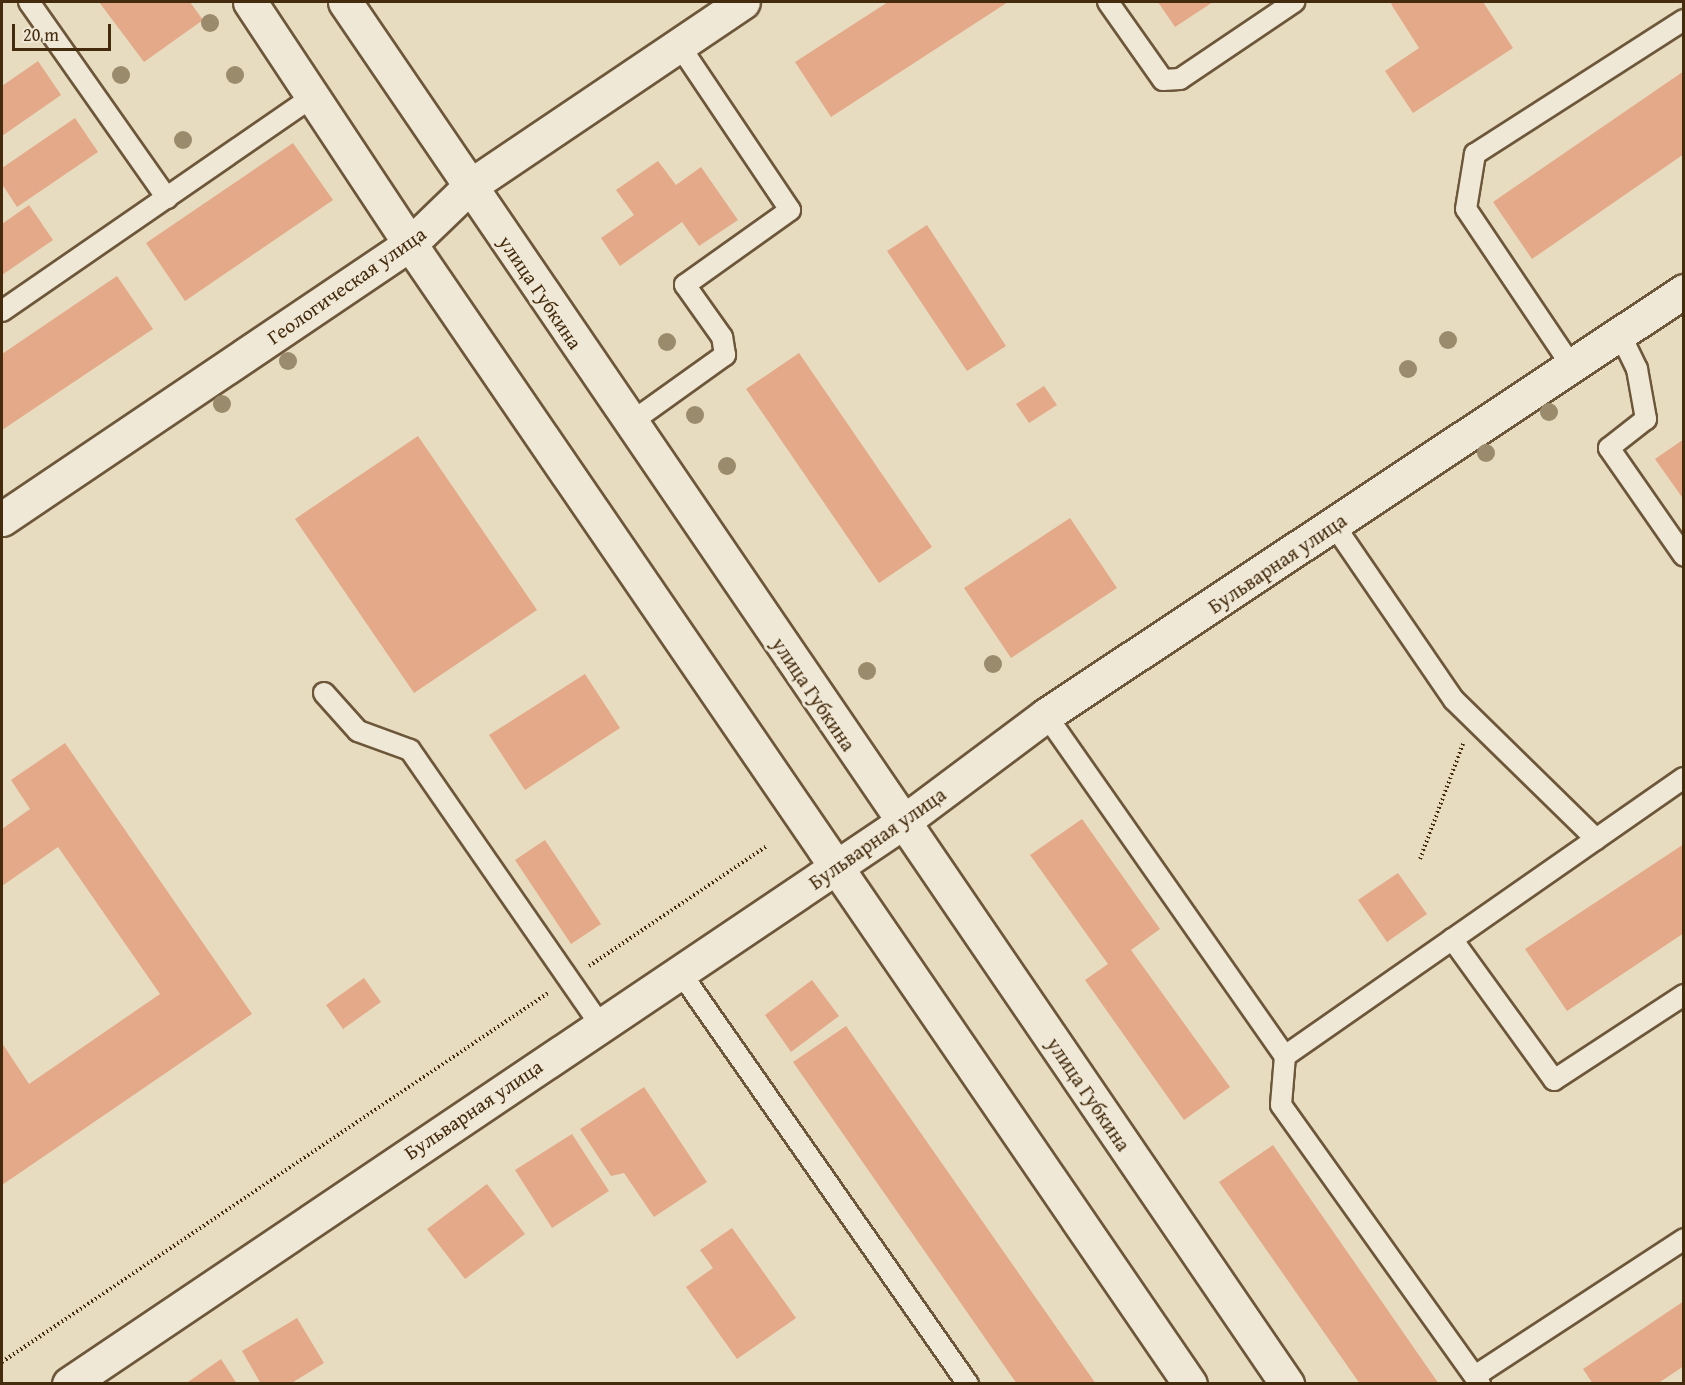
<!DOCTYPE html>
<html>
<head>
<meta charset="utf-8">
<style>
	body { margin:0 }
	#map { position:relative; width:1685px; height:1385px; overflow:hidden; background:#e8dcc0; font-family:"Gentium Book Plus",serif }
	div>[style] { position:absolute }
	.building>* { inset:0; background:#e3a988 }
	.path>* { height:4px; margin-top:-2px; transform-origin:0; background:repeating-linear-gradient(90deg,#442b0d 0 1.5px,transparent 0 4.5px) }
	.roads { filter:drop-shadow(2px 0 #6d573a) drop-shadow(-2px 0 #6d573a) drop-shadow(0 2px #6d573a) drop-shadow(0 -2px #6d573a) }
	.lane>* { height:20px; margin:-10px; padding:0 10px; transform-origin:10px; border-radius:10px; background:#f0e8d6 }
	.street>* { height:33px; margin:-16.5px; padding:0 16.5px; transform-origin:16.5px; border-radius:16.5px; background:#f0e8d6 }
	.secondary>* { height:33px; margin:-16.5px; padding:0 16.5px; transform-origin:16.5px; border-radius:16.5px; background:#f0e8d6 }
	.trees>* { width:18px; height:18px; margin:-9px; border-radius:50%; background:#9a8b6c }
	span { translate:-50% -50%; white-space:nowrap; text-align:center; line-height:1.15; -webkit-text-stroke:6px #f0e8d6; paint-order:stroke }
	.street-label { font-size:20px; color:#442b0d }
	.frame { position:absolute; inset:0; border:3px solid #442b0d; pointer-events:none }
	.scale { position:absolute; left:12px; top:24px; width:99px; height:27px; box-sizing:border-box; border:3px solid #442b0d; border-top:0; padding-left:8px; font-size:18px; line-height:21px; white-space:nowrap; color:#442b0d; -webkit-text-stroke:4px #f0e8d6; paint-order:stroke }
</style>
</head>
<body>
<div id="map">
	<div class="building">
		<div style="clip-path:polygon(99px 2px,190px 2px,203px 20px,144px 62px)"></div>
		<div style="clip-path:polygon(888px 2px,1008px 2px,831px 117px,795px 62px)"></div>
		<div style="clip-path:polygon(1158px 2px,1213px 2px,1175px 27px)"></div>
		<div style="clip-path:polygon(1394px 2px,1483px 2px,1513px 48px,1413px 113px,1385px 71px,1419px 48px,1391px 4px)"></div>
		<div style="clip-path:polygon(38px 61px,61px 95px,2px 136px,2px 86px)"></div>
		<div style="clip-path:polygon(1684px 71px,1684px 154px,1532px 259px,1493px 202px)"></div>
		<div style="clip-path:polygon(75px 118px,98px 152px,17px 207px,2px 184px,2px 168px)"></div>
		<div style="clip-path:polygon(293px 143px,333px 200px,185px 301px,146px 243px)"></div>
		<div style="clip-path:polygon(658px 161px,676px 185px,701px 167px,738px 220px,699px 246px,682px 222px,620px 266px,601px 238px,634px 215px,616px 190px)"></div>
		<div style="clip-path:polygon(29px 205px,53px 240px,2px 275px,2px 224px)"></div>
		<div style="clip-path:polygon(927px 225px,1006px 346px,967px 371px,887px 251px)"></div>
		<div style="clip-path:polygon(117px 276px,153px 329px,2px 430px,2px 354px)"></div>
		<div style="clip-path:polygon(799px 353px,932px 547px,879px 583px,746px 389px)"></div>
		<div style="clip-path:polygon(1044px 386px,1057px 405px,1029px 423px,1016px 404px)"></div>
		<div style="clip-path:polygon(418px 436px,537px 610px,414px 693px,295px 519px)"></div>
		<div style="clip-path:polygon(1684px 439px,1684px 500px,1655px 459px)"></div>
		<div style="clip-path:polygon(1070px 518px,1117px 588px,1011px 658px,964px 588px)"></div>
		<div style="clip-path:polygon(585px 674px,620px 728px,525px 790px,489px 735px)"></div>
		<div style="clip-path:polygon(65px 743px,252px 1014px,2px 1185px,2px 1043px,29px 1084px,160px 994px,58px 847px,2px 886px,2px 829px,30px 809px,11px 780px)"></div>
		<div style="clip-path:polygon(1082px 819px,1160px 929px,1131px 950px,1230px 1087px,1184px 1120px,1085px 980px,1108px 964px,1030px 855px)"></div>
		<div style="clip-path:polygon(545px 840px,601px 924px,571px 944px,515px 860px)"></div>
		<div style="clip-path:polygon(1684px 844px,1684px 933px,1567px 1011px,1525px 949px)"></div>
		<div style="clip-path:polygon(1398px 873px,1427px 914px,1387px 942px,1358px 900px)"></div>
		<div style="clip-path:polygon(364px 978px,381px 1002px,343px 1029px,326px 1005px)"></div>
		<div style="clip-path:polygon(812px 980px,839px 1016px,791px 1052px,765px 1015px)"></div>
		<div style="clip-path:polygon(846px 1026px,1096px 1384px,1017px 1384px,793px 1062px)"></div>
		<div style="clip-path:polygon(644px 1087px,707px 1182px,654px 1217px,624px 1173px,611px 1176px,580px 1129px)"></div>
		<div style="clip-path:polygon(572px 1134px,609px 1191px,552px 1228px,515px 1170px)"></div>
		<div style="clip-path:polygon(1273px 1145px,1439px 1384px,1360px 1384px,1219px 1182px)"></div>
		<div style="clip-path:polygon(487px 1184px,525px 1234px,465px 1279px,427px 1229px)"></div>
		<div style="clip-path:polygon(732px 1228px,796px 1318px,737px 1359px,686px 1287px,713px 1268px,700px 1250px)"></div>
		<div style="clip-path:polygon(1684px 1301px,1684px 1366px,1657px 1384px,1593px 1384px,1583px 1369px)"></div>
		<div style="clip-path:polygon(297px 1318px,324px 1363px,290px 1384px,261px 1384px,242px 1351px)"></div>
		<div style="clip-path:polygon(221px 1359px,237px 1384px,185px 1384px)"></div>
	</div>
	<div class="path">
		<div style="left:1420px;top:859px;width:123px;rotate:-69.5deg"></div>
		<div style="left:589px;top:966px;width:215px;rotate:-34deg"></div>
		<div style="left:2px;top:1362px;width:659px;rotate:-34.05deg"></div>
	</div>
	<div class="roads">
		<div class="lane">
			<div style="left:29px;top:2px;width:240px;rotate:54.9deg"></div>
			<div style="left:1108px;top:2px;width:95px;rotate:54.8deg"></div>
			<div style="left:1163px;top:80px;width:17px;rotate:-3deg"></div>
			<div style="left:1180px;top:79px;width:138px;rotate:-34deg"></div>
			<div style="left:2px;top:311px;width:379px;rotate:-34.6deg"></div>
			<div style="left:1620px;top:334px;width:39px;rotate:64deg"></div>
			<div style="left:1637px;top:369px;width:51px;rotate:79.8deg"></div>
			<div style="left:1646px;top:419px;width:47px;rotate:141.9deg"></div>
			<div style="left:1609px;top:448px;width:131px;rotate:55.2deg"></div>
			<div style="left:1571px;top:365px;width:188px;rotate:-123.9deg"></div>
			<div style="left:1466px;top:209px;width:56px;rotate:-80.7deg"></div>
			<div style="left:1475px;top:154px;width:248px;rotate:-32.7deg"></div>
			<div style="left:630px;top:423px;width:117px;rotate:-35.6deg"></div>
			<div style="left:725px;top:355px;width:18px;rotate:-99deg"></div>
			<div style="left:722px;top:337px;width:64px;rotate:-125.4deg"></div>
			<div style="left:685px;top:285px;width:129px;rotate:-35.5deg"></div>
			<div style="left:790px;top:210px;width:199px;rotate:-123.9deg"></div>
			<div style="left:1334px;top:525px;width:212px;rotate:55.6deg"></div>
			<div style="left:1454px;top:700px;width:199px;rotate:44.4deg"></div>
			<div style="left:324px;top:693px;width:51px;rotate:48.2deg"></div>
			<div style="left:358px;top:731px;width:55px;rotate:20.1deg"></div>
			<div style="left:410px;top:750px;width:332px;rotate:55.3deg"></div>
			<div style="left:1046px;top:715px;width:416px;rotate:55deg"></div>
			<div style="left:1285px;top:1056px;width:49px;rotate:94.7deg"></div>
			<div style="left:1281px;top:1105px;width:343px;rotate:54.5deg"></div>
			<div style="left:1452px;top:939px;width:174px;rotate:54.1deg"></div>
			<div style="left:1554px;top:1080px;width:155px;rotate:-33.2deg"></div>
			<div style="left:680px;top:972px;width:503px;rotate:55.05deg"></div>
			<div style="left:1285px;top:1056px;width:486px;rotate:-34.9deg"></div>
			<div style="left:1475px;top:1376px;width:250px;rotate:-33.2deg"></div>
		</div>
		<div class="street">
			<div style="left:2px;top:519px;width:492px;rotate:-34deg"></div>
			<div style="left:410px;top:244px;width:83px;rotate:-44deg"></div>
			<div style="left:470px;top:186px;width:329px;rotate:-34deg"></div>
			<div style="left:903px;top:822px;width:179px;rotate:-36.8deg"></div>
			<div style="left:1046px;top:715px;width:766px;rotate:-33.61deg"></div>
		</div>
		<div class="secondary">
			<div style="left:250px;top:2px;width:290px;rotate:56.5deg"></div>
			<div style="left:410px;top:244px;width:1381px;rotate:55.62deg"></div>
			<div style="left:345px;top:2px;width:1673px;rotate:55.72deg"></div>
			<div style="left:69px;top:1384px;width:1006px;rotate:-33.97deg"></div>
		</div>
	</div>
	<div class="trees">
		<div style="left:210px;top:23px"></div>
		<div style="left:121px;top:75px"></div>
		<div style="left:235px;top:75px"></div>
		<div style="left:183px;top:140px"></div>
		<div style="left:1448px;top:340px"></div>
		<div style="left:667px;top:342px"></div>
		<div style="left:288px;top:361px"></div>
		<div style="left:1408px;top:369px"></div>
		<div style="left:222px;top:404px"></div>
		<div style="left:1549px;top:412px"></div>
		<div style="left:695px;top:415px"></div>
		<div style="left:1486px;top:453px"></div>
		<div style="left:727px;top:466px"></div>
		<div style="left:993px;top:664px"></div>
		<div style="left:867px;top:671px"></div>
	</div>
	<div class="street-label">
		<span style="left:346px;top:285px;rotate:-35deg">Геологическая улица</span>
		<span style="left:541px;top:292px;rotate:56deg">улица Губкина</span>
		<span style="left:1277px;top:563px;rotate:-34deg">Бульварная улица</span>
		<span style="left:814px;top:694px;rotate:56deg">улица Губкина</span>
		<span style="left:877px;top:838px;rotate:-35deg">Бульварная улица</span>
		<span style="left:1089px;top:1094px;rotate:56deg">улица Губкина</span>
		<span style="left:473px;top:1109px;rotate:-34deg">Бульварная улица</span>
	</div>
	<div class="frame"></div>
	<div class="scale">20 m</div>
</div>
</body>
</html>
